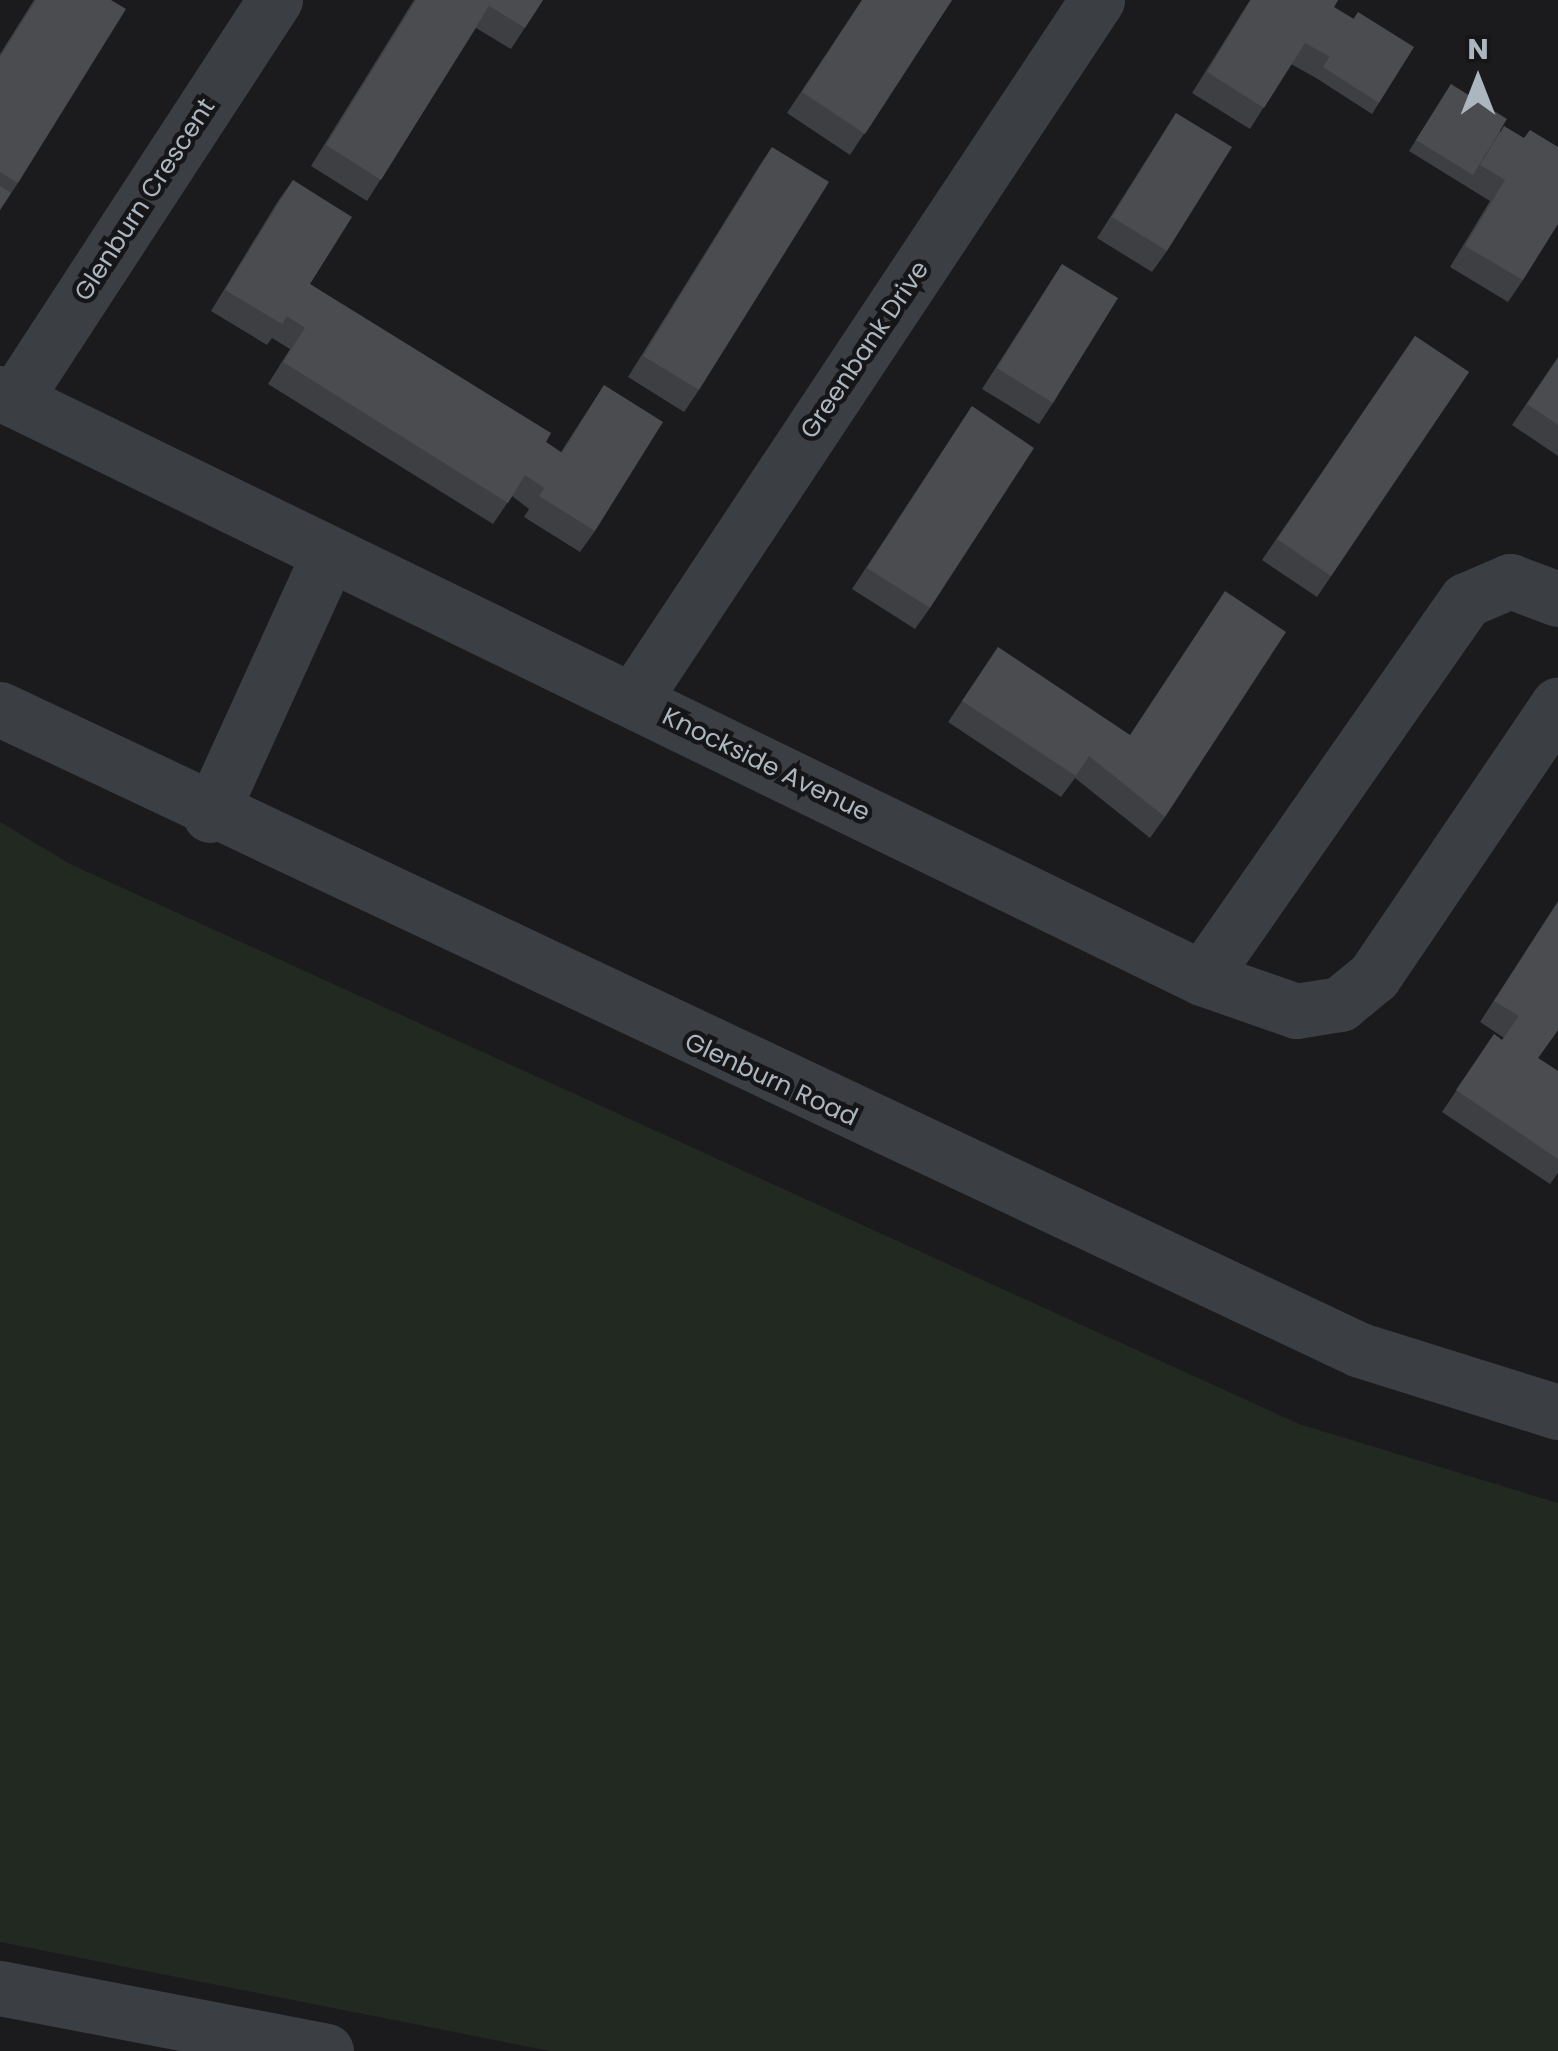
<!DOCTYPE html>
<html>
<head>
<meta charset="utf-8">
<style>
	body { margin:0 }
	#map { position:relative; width:1558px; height:2051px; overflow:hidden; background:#1b1b1d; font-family:Poppins,sans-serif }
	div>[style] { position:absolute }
	.green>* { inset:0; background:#212920 }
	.minor>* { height:55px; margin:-27.5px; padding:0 27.5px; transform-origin:27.5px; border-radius:27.5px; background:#3b3e43 }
	.wall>* { inset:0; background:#3e3f42 }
	.building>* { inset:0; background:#4a4c50 }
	span { translate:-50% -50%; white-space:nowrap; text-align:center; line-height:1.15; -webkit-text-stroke:9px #161619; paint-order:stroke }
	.street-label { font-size:25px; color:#acb6be }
	.north { position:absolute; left:1428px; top:30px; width:100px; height:100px; -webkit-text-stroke:8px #161619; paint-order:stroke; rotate:0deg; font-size:28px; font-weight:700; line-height:40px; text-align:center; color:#acb6be }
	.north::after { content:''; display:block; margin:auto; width:35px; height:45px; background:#acb6be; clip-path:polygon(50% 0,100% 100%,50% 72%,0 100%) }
</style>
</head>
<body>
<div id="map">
	<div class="green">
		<div style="clip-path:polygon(0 822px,70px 864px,1299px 1424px,1558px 1503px,1558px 2051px,550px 2051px,0 1942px)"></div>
	</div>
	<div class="minor">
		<div style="left:0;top:393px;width:1337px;rotate:25.95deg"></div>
		<div style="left:1202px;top:978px;width:100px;rotate:19.3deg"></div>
		<div style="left:1296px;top:1011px;width:45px;rotate:-9deg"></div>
		<div style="left:1340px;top:1004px;width:44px;rotate:-39.5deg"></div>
		<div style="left:1374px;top:976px;width:328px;rotate:-55.9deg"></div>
		<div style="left:14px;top:400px;width:478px;rotate:-56.9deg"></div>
		<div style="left:633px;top:700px;width:840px;rotate:-56.46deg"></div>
		<div style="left:0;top:709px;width:1503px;rotate:25.24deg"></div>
		<div style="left:1360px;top:1350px;width:207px;rotate:17.4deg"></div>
		<div style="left:210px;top:815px;width:285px;rotate:-65.5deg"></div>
		<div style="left:1202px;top:978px;width:461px;rotate:-55.1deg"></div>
		<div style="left:1466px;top:600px;width:48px;rotate:-23.4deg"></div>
		<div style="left:1510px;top:581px;width:51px;rotate:20.6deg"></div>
		<div style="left:0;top:1988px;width:332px;rotate:10.9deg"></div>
	</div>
	<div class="wall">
		<div style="clip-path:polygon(34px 0,111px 0,18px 183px,0 210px,0 54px)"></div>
		<div style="clip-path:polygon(414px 0,543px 0,511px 49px,476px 28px,367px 201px,311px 166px)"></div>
		<div style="clip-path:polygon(862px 0,952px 0,850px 155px,787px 113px)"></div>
		<div style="clip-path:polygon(1250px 0,1338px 0,1334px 7px,1379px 103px,1372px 114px,1316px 78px,1291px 64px,1250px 129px,1192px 93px)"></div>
		<div style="clip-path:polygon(1451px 84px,1500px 130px,1523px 280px,1508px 302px,1450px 267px,1490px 201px,1409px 151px)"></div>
		<div style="clip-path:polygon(1176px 113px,1167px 251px,1152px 272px,1097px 238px)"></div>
		<div style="clip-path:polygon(772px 147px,699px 390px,684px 412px,628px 377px,758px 168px)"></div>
		<div style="clip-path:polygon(293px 180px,310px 284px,561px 452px,604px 385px,595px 531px,580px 552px,524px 517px,529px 509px,512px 496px,493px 524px,268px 384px,290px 349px,272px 338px,267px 345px,211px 311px,278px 201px)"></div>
		<div style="clip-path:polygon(1062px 264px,1053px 403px,1039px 424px,982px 389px)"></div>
		<div style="clip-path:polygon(1415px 336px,1469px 372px,1317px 597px,1262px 560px)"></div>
		<div style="clip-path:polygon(1558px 357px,1558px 456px,1512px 425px)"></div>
		<div style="clip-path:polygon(972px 406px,930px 608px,915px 629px,852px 589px)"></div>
		<div style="clip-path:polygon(998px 647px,1165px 817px,1150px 838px,1075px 778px,1061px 797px,948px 722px)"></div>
		<div style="clip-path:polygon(1558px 901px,1558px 1030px,1538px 1058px,1558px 1071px,1558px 1173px,1550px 1184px,1442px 1112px,1494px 1034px,1502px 1040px,1504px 1038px,1480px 1022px)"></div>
	</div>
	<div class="building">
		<div style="clip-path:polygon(36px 0,111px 0,126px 9px,18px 183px,0 172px,0 57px)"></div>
		<div style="clip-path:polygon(416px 0,543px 0,525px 28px,489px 6px,381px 180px,326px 145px)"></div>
		<div style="clip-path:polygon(862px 0,952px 0,865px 134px,802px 92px)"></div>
		<div style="clip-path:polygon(1251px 0,1338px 0,1334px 7px,1354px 19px,1330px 57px,1305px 43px,1264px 108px,1207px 72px)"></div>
		<div style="clip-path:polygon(1358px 12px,1414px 47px,1379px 103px,1323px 67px)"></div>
		<div style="clip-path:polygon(1451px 84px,1507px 119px,1473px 175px,1416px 140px)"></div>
		<div style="clip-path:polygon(1176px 113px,1232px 147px,1167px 251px,1112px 217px)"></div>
		<div style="clip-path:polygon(1504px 126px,1524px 138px,1530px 130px,1558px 147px,1558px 224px,1523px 280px,1465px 246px,1505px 180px,1480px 165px)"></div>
		<div style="clip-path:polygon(772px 147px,829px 182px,699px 390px,643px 356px)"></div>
		<div style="clip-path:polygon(293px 180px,352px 217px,310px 284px,551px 433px,546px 442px,562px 453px,604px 385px,663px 422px,595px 531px,539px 496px,544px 488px,525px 475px,508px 503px,283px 362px,305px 328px,287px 316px,282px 324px,225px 290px)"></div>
		<div style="clip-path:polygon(0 186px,11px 193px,0 210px)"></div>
		<div style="clip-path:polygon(1062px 264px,1118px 298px,1053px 403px,997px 368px)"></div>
		<div style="clip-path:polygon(1415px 336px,1469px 372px,1331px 576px,1277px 539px)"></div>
		<div style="clip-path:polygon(1558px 358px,1558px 425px,1527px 404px)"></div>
		<div style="clip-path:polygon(972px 406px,1034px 448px,930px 608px,867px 568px)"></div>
		<div style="clip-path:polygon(1225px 591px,1286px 632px,1165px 817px,1089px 756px,1076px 776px,962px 701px,998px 647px,1130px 735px)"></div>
		<div style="clip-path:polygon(1558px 902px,1558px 1030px,1538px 1058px,1558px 1071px,1558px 1159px,1456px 1090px,1494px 1034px,1502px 1040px,1519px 1016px,1494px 1001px)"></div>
	</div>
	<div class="street-label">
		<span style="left:145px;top:200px;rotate:-57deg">Glenburn Crescent</span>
		<span style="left:865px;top:350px;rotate:-56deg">Greenbank Drive</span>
		<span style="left:766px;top:765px;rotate:26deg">Knockside Avenue</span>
		<span style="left:771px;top:1080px;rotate:25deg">Glenburn Road</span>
	</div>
	<div class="north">N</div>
</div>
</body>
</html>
